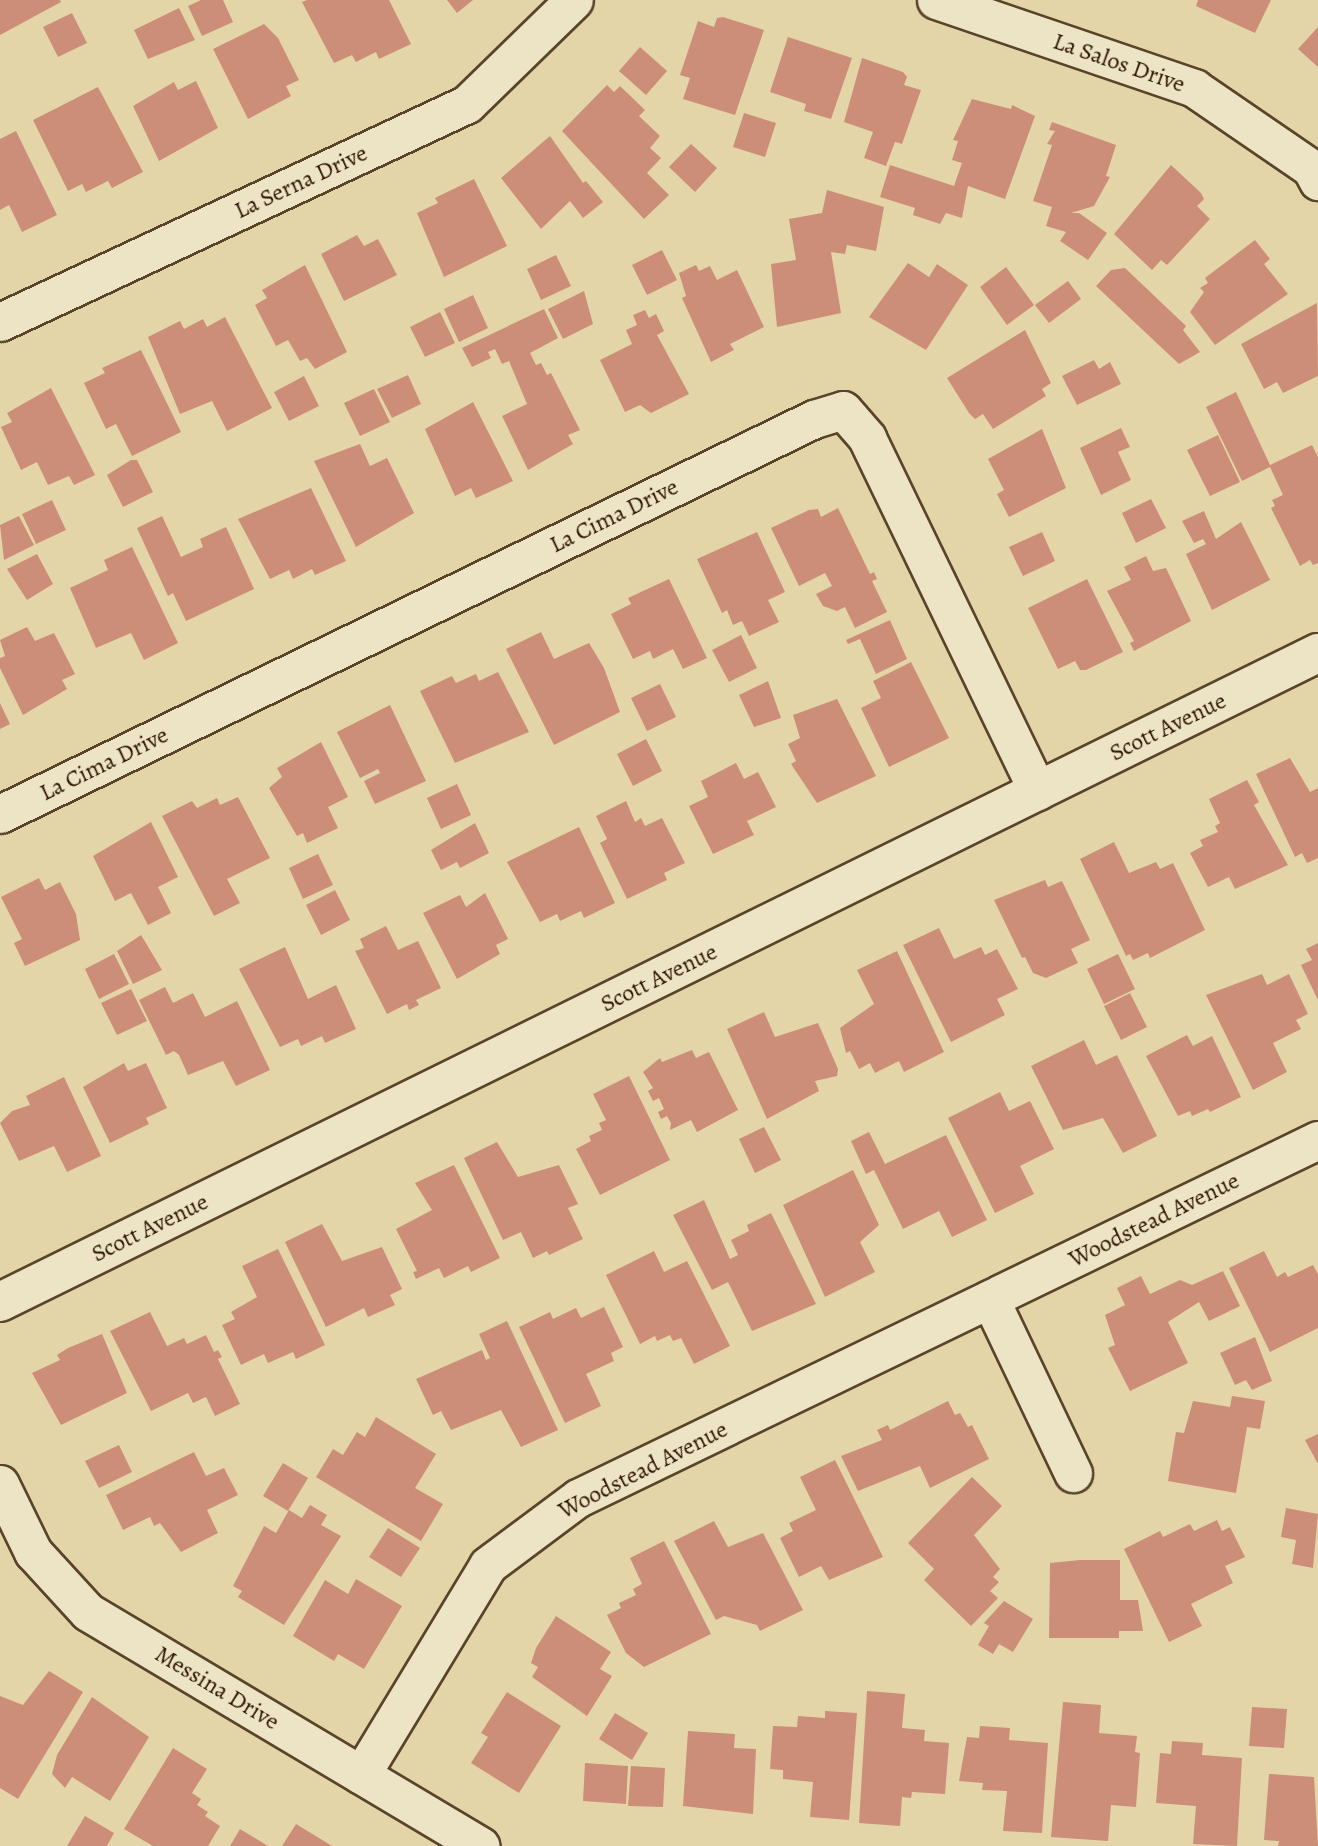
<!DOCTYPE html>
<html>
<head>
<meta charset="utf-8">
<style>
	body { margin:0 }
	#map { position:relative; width:1318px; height:1846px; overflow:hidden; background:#e4d5a8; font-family:Alegreya,serif }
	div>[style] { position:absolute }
	.building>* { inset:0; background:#cc8e78 }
	.roads { filter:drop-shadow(2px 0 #59442a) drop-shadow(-2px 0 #59442a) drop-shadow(0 2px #59442a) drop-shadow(0 -2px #59442a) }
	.street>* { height:37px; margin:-18.5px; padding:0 18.5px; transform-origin:18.5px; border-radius:18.5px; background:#ede4c6 }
	.secondary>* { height:38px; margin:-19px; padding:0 19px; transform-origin:19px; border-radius:19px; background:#ede4c6 }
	span { translate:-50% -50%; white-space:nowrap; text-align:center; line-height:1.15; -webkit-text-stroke:5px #ede4c6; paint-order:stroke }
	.street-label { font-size:24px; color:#2b1300 }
</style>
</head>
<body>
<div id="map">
	<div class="building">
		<div style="clip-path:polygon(0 0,60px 0,61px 2px,0 35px)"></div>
		<div style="clip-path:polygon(201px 0,223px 0,233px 22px,202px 36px,188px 6px)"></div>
		<div style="clip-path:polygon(307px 0,389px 0,411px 44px,379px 59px,376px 52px,356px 62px,352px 55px,334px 63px,302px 2px)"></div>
		<div style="clip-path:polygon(447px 0,473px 0,457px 13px)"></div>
		<div style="clip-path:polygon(1198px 0,1271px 0,1255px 33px,1196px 6px)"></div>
		<div style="clip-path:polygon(179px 8px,195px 40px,148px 59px,134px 30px)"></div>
		<div style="clip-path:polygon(72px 13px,87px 43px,58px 57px,43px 27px)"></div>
		<div style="clip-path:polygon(723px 17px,764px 30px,735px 115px,683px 99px,690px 78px,680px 75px,698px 21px,714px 27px,717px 18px)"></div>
		<div style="clip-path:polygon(264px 24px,278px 38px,299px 80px,286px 86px,291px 96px,248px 119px,213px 49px)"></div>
		<div style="clip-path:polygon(1318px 27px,1318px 67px,1298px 49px)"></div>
		<div style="clip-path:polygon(788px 37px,852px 58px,831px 119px,804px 111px,806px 104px,770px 92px)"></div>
		<div style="clip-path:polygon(640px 47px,667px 71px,646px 95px,619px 71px)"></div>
		<div style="clip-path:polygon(862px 58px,903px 72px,907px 77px,904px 85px,921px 90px,902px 144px,895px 142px,886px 166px,864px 158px,873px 132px,844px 122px)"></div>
		<div style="clip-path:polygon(196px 81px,218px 128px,159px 161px,133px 106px,174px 82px,178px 90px)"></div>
		<div style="clip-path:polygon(607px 85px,614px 92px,620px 86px,645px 110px,639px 116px,660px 136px,650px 148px,661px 158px,647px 173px,669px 195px,644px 219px,562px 131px)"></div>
		<div style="clip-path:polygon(98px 87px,143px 172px,112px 188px,108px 181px,86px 192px,82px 184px,68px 191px,33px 120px)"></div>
		<div style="clip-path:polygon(972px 99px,1011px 109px,1012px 105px,1035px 116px,1005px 199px,968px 186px,962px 218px,946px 213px,940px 224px,913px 215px,915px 208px,880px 197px,890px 165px,954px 186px,962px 163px,952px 160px,958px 141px,953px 140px)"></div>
		<div style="clip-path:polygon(744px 113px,776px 123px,765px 157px,733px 147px)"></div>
		<div style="clip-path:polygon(1052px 122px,1116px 145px,1106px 176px,1110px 177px,1094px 206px,1071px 213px,1079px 213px,1107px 233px,1088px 260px,1060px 241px,1066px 232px,1046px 226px,1052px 207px,1033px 201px,1052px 145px,1047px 144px,1055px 131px,1049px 130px)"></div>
		<div style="clip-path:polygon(16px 131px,57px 215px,22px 232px,9px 205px,0 210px,0 139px)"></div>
		<div style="clip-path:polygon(550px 136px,583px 183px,586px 181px,603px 202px,583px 218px,570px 201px,541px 229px,501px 178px)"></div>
		<div style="clip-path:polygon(691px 144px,717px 168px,695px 192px,669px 167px)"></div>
		<div style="clip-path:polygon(1171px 165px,1201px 193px,1204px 199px,1197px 206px,1210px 219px,1167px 265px,1161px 260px,1152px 270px,1114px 234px)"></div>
		<div style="clip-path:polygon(474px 179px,507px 246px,444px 277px,417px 213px,438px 203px,435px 198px)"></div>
		<div style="clip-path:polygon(827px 190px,884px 207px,876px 251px,847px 245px,845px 254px,831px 252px,841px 313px,777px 327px,771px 264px,796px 260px,789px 219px,822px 213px)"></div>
		<div style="clip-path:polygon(357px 235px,364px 246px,378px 239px,397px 275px,344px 301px,321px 254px)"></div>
		<div style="clip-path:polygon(1255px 240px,1270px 259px,1264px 264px,1288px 294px,1215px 345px,1190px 312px,1204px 292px,1200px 288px,1208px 283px,1205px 278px)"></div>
		<div style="clip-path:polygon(662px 250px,677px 280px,647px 295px,632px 265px)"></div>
		<div style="clip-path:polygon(556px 255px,571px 286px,541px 300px,527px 269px)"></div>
		<div style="clip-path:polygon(908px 263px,929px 277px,937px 264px,968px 285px,926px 350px,869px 317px)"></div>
		<div style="clip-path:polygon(305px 265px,347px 352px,315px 369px,307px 358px,300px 361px,288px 340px,276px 346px,255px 305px,267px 298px,262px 290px)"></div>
		<div style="clip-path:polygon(696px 265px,699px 271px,710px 266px,717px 280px,737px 270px,764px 327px,730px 344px,734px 350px,711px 362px,682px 298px,686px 296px,679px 273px)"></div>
		<div style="clip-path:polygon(1006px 267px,1034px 305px,1007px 325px,980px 287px)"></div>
		<div style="clip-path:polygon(1125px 268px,1186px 326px,1183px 330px,1200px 352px,1179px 364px,1096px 286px,1111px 270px)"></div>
		<div style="clip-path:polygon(1068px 281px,1081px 299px,1049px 323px,1035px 305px)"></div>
		<div style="clip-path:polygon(584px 291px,593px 324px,563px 339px,548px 309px)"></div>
		<div style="clip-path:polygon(473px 295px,488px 328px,459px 342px,444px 309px)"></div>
		<div style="clip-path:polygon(1317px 303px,1318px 376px,1283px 393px,1277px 382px,1264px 389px,1241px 344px)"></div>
		<div style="clip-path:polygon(544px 309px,558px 338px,530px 353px,536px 365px,541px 363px,547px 375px,551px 373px,580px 430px,568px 435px,573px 444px,528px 470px,502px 416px,527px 404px,509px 361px,502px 364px,495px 349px,488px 352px,491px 358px,472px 367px,462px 348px)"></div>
		<div style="clip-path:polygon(645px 310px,649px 318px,656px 314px,664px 331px,657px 335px,689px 394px,651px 413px,640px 405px,625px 412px,600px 360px,632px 344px,626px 330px,637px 325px,633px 315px)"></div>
		<div style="clip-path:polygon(440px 312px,455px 343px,425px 357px,410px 327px)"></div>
		<div style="clip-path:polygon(225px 317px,272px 408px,227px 431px,212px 401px,180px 414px,148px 337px,180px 321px,184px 329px,203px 319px,207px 327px)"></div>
		<div style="clip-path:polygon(1025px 330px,1051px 383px,1042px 389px,1046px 396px,993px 429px,983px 414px,975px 419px,969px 413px,947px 378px)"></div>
		<div style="clip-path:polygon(141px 350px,181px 432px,132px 456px,116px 424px,106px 429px,84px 383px,105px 373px,102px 368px)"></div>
		<div style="clip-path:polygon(1094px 360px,1099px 369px,1110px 362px,1121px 384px,1077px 405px,1062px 376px)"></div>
		<div style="clip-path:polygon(408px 375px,421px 404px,392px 418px,377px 389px)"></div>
		<div style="clip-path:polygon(304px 376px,319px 406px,289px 421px,274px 392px)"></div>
		<div style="clip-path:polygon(51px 388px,95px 475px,74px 485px,69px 476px,48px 485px,37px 462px,21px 470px,1px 427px,12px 422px,7px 413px)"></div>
		<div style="clip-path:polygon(374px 389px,390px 422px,360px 436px,344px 403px)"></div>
		<div style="clip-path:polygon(1236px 392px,1270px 465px,1312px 445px,1318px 457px,1318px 563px,1313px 565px,1310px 560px,1300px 566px,1271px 508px,1275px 506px,1272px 500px,1283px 495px,1270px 467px,1242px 481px,1206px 407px)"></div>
		<div style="clip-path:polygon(473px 402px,513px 481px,476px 498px,471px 488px,455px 496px,425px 429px)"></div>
		<div style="clip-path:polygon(1121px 428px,1130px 447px,1118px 452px,1131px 480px,1101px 495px,1080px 448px)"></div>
		<div style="clip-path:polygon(1042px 429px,1066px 488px,1009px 517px,997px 494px,1004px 490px,988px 459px)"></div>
		<div style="clip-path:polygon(1218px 435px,1240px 482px,1210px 496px,1187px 450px)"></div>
		<div style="clip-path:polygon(360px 444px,370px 466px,387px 458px,414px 513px,356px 547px,314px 461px)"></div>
		<div style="clip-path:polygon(131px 460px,137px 460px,153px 492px,123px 507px,107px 475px)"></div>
		<div style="clip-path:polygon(311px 488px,346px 561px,315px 575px,312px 569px,293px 579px,289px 570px,270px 579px,238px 519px)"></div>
		<div style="clip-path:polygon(1151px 499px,1166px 528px,1136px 543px,1122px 513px)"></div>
		<div style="clip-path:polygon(52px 500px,66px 530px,36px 544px,22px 514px)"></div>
		<div style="clip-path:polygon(838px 508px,870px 574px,874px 572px,877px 579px,872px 581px,887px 612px,855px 628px,845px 607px,837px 611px,823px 606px,816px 594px,832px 586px,825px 573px,799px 586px,771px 528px,809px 510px,818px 509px,821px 517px)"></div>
		<div style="clip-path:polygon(1204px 511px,1216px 539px,1241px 522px,1270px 580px,1212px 610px,1186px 554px,1206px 544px,1203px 539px,1194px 543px,1182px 521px)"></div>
		<div style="clip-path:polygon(19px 516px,34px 545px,4px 560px,0 525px)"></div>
		<div style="clip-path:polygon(162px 516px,181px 557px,203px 547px,200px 539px,226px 527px,254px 589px,186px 621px,173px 593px,168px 596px,137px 528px)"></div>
		<div style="clip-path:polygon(757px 532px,785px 592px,768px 600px,779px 622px,749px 636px,742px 621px,733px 625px,727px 610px,722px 613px,697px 559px)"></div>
		<div style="clip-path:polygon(1042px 532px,1055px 561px,1023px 576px,1009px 547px)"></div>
		<div style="clip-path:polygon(132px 547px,178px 643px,144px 660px,131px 633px,96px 648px,70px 588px,108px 570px,104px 560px)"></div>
		<div style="clip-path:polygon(37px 554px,53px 584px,27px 600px,7px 569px)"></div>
		<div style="clip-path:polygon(1146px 556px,1153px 571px,1166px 568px,1191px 621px,1134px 651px,1130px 643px,1134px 641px,1107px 591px,1131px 580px,1124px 567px)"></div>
		<div style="clip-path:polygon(669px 579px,707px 658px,683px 669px,673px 649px,653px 659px,650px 651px,633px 659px,611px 614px,631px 604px,628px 598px)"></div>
		<div style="clip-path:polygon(1087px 579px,1123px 652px,1086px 670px,1080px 670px,1075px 661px,1058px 669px,1028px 608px)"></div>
		<div style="clip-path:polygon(890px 620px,907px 659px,876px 674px,860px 639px,848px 644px,846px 640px)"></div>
		<div style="clip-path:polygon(27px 627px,35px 641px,54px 633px,75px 674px,62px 680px,67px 689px,23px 715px,0 668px,0 658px,5px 656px,0 640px)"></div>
		<div style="clip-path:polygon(541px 632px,554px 659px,589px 643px,604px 668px,620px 712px,554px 745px,506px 649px)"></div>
		<div style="clip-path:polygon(741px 635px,757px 668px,729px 682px,712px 650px)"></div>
		<div style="clip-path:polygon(911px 662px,949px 738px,889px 767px,861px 708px,881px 698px,873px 681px)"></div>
		<div style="clip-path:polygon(498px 672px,529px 732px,455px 763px,420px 691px,452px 676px,456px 683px,476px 674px,479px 681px)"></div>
		<div style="clip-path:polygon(768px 681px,781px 718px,754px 727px,739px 695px)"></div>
		<div style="clip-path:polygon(660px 684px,676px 717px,647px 731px,631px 698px)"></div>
		<div style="clip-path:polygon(837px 699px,876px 776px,817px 803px,791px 764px,796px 761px,788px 744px,800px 738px,793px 715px)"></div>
		<div style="clip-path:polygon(0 703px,10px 724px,0 729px)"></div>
		<div style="clip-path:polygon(390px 705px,426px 781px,375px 804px,364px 781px,380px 773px,378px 769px,360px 778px,337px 732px)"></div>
		<div style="clip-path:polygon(646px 739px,662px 771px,633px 786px,617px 754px)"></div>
		<div style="clip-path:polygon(321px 742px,348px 797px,328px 807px,338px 828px,307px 843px,303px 833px,297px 836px,269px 788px,282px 777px,277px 768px)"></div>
		<div style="clip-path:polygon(1290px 758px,1310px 792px,1318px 788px,1318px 858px,1307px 863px,1302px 853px,1295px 857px,1256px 774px)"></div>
		<div style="clip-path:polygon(736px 763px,744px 779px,758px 772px,776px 807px,747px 821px,754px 835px,713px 854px,689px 806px,708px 797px,701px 781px)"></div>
		<div style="clip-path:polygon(1247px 780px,1259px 802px,1254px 805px,1288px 865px,1235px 889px,1229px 877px,1208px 887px,1190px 853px,1203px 846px,1200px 840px,1218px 832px,1215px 826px,1220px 823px,1209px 799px)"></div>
		<div style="clip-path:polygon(457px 784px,471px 815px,441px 829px,427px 798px)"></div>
		<div style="clip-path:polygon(238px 797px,270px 858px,227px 879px,240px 903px,214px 916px,162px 816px,192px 801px,197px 808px,217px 798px,220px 805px)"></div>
		<div style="clip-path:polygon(626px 801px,635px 822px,641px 818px,645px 826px,662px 818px,685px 863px,664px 873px,667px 880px,627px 899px,600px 843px,607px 839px,596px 816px)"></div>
		<div style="clip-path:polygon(151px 822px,178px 877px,158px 887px,171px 913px,148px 925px,131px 893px,115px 901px,93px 856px)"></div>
		<div style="clip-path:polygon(475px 823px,489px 853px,460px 868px,457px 862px,441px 870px,431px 850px)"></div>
		<div style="clip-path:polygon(579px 827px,615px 903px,584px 918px,581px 911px,560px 921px,557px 914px,540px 922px,507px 862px)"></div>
		<div style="clip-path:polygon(1114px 842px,1129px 873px,1156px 862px,1160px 869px,1173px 863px,1205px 930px,1150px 958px,1148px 953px,1133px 960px,1130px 954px,1126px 956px,1080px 859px)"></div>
		<div style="clip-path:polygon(318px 854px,333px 885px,303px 899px,289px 868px)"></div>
		<div style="clip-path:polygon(39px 878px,45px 890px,60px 882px,76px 914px,80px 940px,25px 966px,14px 943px,22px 939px,1px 897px)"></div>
		<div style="clip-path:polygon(1045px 880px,1048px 887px,1062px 881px,1090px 940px,1071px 949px,1078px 963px,1046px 978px,1033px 973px,1025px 957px,1022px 958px,994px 900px)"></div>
		<div style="clip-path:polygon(335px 890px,350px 920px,321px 935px,306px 905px)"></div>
		<div style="clip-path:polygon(485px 893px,508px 939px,496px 945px,500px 954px,457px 979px,423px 913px,460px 895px,466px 907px)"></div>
		<div style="clip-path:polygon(386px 926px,398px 950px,418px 941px,441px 988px,416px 1000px,419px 1005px,409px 1010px,407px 1004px,387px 1014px,355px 951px,364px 948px,360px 939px)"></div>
		<div style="clip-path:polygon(939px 928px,954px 959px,981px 947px,985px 955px,997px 949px,1018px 989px,997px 999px,1005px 1015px,951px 1042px,903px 945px)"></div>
		<div style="clip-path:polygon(141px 935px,162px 970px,133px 984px,117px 951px)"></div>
		<div style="clip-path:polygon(1318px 943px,1318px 1000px,1301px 965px,1312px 960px,1306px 949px)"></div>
		<div style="clip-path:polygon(285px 947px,308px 999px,336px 985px,356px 1029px,325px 1043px,322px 1036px,301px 1046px,298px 1039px,280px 1047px,239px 969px)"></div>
		<div style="clip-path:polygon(897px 951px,944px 1052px,904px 1072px,899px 1061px,875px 1073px,870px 1063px,859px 1069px,850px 1051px,846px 1053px,840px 1028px,874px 1004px,857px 970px)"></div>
		<div style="clip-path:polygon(114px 954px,129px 984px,99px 999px,85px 969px)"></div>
		<div style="clip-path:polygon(1118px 954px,1135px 989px,1104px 1004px,1087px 969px)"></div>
		<div style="clip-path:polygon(1262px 974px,1267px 985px,1289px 974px,1308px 1014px,1296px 1020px,1301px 1029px,1273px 1043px,1287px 1072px,1253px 1090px,1206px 995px)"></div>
		<div style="clip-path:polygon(165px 987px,173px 1003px,193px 993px,205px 1017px,237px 1001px,270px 1070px,236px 1086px,223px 1061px,188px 1075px,179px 1055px,174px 1051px,166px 1055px,139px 1000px)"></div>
		<div style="clip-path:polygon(131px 989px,147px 1021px,117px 1035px,101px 1003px)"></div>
		<div style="clip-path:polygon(1130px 993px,1147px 1027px,1121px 1040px,1104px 1006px)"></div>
		<div style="clip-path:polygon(764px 1012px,775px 1037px,818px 1023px,838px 1069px,837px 1076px,815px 1081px,819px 1091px,767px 1119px,727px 1029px)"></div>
		<div style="clip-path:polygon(1187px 1035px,1193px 1046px,1212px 1036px,1241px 1097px,1210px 1112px,1208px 1109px,1192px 1116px,1190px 1111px,1178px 1116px,1146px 1056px)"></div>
		<div style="clip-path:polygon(1084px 1040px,1096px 1065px,1117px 1055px,1157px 1136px,1123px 1153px,1103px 1118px,1063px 1130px,1031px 1066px)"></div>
		<div style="clip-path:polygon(692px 1050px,696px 1058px,709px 1052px,738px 1110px,697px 1132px,691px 1120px,670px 1130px,671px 1123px,667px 1116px,661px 1119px,658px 1112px,664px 1109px,659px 1098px,653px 1101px,648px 1091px,653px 1088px,643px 1072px,660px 1058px,662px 1062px)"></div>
		<div style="clip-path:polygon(124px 1063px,128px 1071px,146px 1063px,167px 1108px,146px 1118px,149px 1124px,110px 1143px,83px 1087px)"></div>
		<div style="clip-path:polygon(629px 1076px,670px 1160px,600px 1195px,576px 1149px,591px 1141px,589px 1136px,602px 1130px,599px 1123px,606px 1120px,593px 1094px)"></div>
		<div style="clip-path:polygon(64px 1077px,101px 1156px,67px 1172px,54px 1146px,19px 1161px,0 1123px,12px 1111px,30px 1105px,26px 1096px)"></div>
		<div style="clip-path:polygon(1000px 1092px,1009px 1111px,1030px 1101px,1054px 1149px,1020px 1166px,1034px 1194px,995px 1213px,948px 1118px)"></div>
		<div style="clip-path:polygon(764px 1127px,781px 1160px,755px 1173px,739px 1139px)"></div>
		<div style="clip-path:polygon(869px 1132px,885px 1164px,946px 1135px,987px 1220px,952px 1237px,939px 1211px,903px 1229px,874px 1170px,866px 1174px,851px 1141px)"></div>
		<div style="clip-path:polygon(497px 1142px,518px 1177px,559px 1165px,578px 1204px,568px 1208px,583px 1239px,549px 1255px,547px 1251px,533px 1258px,521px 1232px,503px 1240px,464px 1158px)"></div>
		<div style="clip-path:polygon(454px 1165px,500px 1258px,471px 1272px,468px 1266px,444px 1278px,439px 1268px,416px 1279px,413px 1272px,417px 1271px,396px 1229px,432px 1210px,415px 1183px)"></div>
		<div style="clip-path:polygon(853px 1170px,879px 1225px,860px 1242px,875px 1272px,825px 1297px,783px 1205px)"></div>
		<div style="clip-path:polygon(704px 1200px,730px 1259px,738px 1255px,731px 1240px,749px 1231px,747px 1225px,771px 1213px,816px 1304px,752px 1331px,728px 1282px,712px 1290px,673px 1215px)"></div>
		<div style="clip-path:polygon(322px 1224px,342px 1261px,382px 1247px,402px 1289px,390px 1295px,395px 1305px,368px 1317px,364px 1308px,326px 1327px,285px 1242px)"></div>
		<div style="clip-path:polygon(278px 1249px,325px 1345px,296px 1359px,293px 1352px,268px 1363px,264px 1354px,241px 1365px,222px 1325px,235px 1319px,231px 1312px,257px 1297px,242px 1266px)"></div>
		<div style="clip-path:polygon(654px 1251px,664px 1272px,687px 1261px,730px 1346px,694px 1364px,681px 1338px,673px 1341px,670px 1335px,657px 1341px,655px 1336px,640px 1344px,606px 1275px)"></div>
		<div style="clip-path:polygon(1264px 1251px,1277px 1277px,1285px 1272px,1288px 1277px,1313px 1265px,1318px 1274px,1318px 1328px,1270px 1352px,1229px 1268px)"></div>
		<div style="clip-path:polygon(1223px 1271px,1240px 1306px,1209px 1321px,1199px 1302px,1168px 1322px,1188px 1363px,1130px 1391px,1108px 1348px,1115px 1345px,1105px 1315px,1125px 1305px,1117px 1288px,1141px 1276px,1150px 1294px,1180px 1280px,1192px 1285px)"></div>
		<div style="clip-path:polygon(604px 1307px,623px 1347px,611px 1353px,614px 1361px,586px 1374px,601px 1406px,565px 1423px,519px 1327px,550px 1312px,553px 1319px,576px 1308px,581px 1318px)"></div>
		<div style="clip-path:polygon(150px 1312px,167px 1346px,184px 1338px,187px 1344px,206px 1335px,214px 1352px,218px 1350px,222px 1357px,218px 1359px,240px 1404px,215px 1416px,206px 1397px,193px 1403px,188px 1393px,151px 1411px,110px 1331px)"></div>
		<div style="clip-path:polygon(507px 1321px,558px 1430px,521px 1447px,501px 1410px,451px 1430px,441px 1411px,433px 1415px,416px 1379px,482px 1350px,486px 1360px,490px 1358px,479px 1334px)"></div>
		<div style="clip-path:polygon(102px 1334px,127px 1393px,61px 1425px,32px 1373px,60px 1360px,57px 1355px,68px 1348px)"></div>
		<div style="clip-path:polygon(1255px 1337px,1272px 1381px,1252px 1390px,1246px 1380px,1235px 1385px,1220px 1353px)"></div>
		<div style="clip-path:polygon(1232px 1396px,1265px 1401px,1260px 1429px,1247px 1427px,1236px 1493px,1168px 1481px,1176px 1432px,1184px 1433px,1193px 1401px,1230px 1407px)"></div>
		<div style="clip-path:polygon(948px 1401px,955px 1415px,960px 1413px,968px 1427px,972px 1425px,989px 1459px,930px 1488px,920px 1466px,858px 1491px,841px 1456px,882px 1440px,877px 1430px,888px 1425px,890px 1430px)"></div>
		<div style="clip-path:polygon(376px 1417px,436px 1454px,415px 1488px,443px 1504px,421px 1541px,316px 1477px,333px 1449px,343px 1455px,357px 1432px,365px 1437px)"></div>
		<div style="clip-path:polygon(1318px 1434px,1318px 1464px,1305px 1440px)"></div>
		<div style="clip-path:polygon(119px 1445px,132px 1472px,99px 1488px,85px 1461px)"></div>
		<div style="clip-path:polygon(194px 1452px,206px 1476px,224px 1468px,238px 1495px,207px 1510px,218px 1533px,181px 1552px,160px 1523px,154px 1526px,150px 1517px,123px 1530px,106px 1495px)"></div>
		<div style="clip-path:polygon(835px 1460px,883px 1557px,829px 1580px,821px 1566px,799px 1577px,780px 1538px,793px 1531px,789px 1523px,816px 1510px,800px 1477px)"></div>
		<div style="clip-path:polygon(283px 1463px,308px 1478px,288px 1511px,263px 1496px)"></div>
		<div style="clip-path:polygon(972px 1477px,1002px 1506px,974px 1535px,1000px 1569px,993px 1577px,999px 1582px,990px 1591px,998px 1598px,971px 1626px,924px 1580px,934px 1569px,908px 1543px)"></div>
		<div style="clip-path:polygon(310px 1505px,327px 1515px,321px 1525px,341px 1536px,284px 1625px,238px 1597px,242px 1591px,233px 1586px,264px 1526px,276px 1533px,289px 1510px,302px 1518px)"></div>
		<div style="clip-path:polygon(1286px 1508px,1318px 1514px,1313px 1568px,1292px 1564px,1296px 1540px,1281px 1537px)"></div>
		<div style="clip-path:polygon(1217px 1520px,1222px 1531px,1230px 1527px,1245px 1557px,1225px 1566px,1233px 1583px,1191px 1604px,1202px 1626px,1169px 1642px,1124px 1549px,1160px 1531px,1163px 1537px,1190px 1524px,1194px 1531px)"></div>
		<div style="clip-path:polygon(714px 1521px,728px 1547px,763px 1533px,803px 1610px,760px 1631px,757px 1625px,724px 1616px,716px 1620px,674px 1541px)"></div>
		<div style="clip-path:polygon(388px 1528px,420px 1548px,401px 1577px,369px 1557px)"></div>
		<div style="clip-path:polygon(664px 1541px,711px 1634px,644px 1667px,626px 1653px,607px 1615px,621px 1608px,619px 1603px,636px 1595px,633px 1589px,642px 1584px,630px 1558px)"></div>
		<div style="clip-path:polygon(1080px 1560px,1120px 1560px,1120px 1600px,1138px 1600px,1143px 1631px,1119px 1631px,1119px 1638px,1049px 1638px,1050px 1563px)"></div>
		<div style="clip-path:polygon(356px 1579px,402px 1606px,364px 1669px,338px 1654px,334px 1661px,293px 1636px,325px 1580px,348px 1594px)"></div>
		<div style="clip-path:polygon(1004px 1601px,1033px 1619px,1013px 1652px,999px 1644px,993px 1654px,978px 1645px,989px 1626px,984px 1623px)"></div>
		<div style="clip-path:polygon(556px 1616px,611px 1652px,600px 1669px,612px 1676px,587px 1716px,532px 1677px,538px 1667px,531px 1663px,536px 1648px)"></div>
		<div style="clip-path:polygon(49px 1671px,83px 1692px,18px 1799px,0 1788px,0 1696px,23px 1705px)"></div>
		<div style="clip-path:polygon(867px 1691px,905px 1694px,902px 1728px,925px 1730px,924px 1741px,949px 1743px,945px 1794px,912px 1792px,911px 1798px,902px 1797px,900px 1826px,859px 1823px)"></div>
		<div style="clip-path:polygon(507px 1692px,561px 1726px,519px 1793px,471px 1763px,488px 1737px,481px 1733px)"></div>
		<div style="clip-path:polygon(92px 1697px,149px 1737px,110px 1801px,72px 1777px,65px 1788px,52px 1774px,57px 1755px)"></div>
		<div style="clip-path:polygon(1063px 1702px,1101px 1705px,1099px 1733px,1137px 1736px,1135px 1752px,1140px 1753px,1136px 1807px,1111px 1805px,1108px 1841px,1051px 1837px)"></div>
		<div style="clip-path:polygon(1252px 1707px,1287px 1709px,1284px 1748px,1249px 1746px)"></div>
		<div style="clip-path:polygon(825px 1711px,857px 1713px,849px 1820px,810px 1817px,813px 1782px,783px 1779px,783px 1770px,770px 1769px,773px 1726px,797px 1727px,798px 1716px,825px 1718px)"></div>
		<div style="clip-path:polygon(615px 1713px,648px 1733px,632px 1760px,599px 1739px)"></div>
		<div style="clip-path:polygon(980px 1726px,1010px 1728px,1009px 1740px,1048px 1743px,1042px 1833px,1003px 1831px,1007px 1791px,982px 1790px,983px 1783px,959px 1781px,967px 1737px,979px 1738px)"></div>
		<div style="clip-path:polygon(688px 1731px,735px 1734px,734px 1748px,756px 1749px,753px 1814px,683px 1806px)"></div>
		<div style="clip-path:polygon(1172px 1741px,1203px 1743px,1202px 1755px,1242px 1758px,1237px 1846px,1193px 1844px,1196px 1806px,1156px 1803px,1160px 1753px,1171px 1754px)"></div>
		<div style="clip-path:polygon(173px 1748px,207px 1769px,192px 1793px,201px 1799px,197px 1805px,208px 1812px,205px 1816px,220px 1826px,208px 1846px,153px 1846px,124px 1829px)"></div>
		<div style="clip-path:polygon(585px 1763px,628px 1766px,626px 1804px,583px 1801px)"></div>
		<div style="clip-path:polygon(631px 1766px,665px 1768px,663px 1807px,628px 1806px)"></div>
		<div style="clip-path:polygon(1269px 1774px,1314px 1777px,1318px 1846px,1278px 1846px,1279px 1841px,1264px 1840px)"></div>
		<div style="clip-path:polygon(85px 1816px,114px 1833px,107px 1846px,67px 1846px)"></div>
		<div style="clip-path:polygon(296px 1824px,332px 1846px,282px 1846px)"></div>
		<div style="clip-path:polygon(240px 1829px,268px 1846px,230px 1846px)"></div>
	</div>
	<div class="roads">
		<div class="street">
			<div style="left:936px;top:0;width:273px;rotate:18.8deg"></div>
			<div style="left:1194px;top:88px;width:142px;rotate:34.4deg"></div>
			<div style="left:1311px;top:168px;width:15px;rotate:62deg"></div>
			<div style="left:0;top:322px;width:515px;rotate:-25.02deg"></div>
			<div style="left:467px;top:104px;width:149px;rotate:-44.2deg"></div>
			<div style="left:0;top:814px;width:905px;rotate:-25.89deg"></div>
			<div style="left:814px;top:419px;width:30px;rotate:-17deg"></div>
			<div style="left:843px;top:410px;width:37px;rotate:49deg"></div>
			<div style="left:867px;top:438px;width:392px;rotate:64.2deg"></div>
			<div style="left:990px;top:1299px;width:193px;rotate:64.5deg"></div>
			<div style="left:0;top:1484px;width:76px;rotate:64.1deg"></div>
			<div style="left:33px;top:1552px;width:81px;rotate:47.5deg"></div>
			<div style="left:88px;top:1612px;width:457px;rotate:30.8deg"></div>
			<div style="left:361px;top:1775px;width:245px;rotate:-58.8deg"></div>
			<div style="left:488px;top:1565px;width:112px;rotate:-36.7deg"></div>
			<div style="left:578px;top:1498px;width:822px;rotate:-25.82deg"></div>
		</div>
		<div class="secondary">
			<div style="left:0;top:1302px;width:1469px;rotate:-26.22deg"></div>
		</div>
	</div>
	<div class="street-label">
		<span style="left:1119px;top:63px;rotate:19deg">La Salos Drive</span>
		<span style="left:301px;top:182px;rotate:-25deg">La Serna Drive</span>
		<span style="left:614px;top:516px;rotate:-26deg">La Cima Drive</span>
		<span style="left:1168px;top:727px;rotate:-26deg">Scott Avenue</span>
		<span style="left:104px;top:764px;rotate:-26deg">La Cima Drive</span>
		<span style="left:659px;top:978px;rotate:-26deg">Scott Avenue</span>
		<span style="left:1154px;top:1220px;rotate:-26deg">Woodstead Avenue</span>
		<span style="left:150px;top:1228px;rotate:-26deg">Scott Avenue</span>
		<span style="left:643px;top:1470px;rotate:-27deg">Woodstead Avenue</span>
		<span style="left:217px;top:1688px;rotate:31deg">Messina Drive</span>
	</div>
</div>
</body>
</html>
